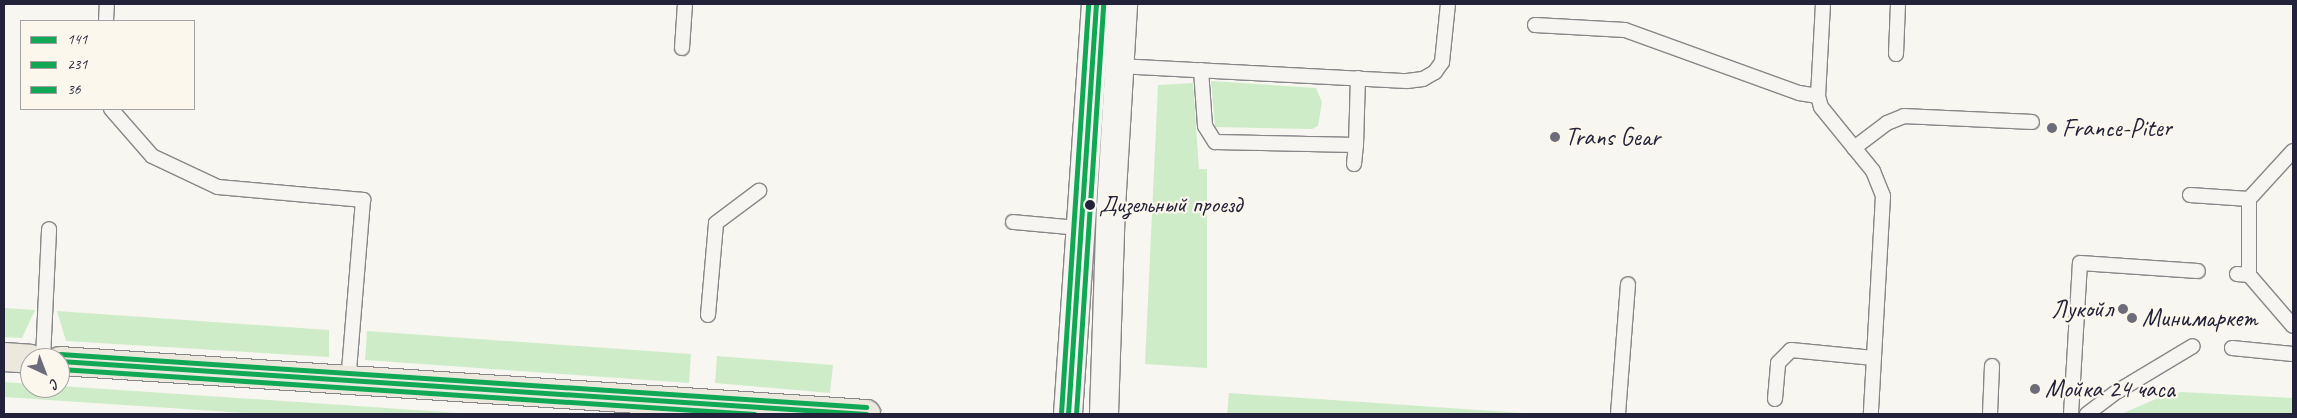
<!DOCTYPE html>
<html>
<head>
<meta charset="utf-8">
<style>
	body { margin:0 }
	#map { position:relative; width:2297px; height:418px; overflow:hidden; background:#f8f6f0; font-family:Caveat,sans-serif }
	div>[style] { position:absolute }
	.green>* { inset:0; background:#ceecc8 }
	.roads { filter:drop-shadow(1px 0 #878688) drop-shadow(-1px 0 #878688) drop-shadow(0 1px #878688) drop-shadow(0 -1px #878688) }
	.service>* { height:14px; margin:-7px; padding:0 7px; transform-origin:7px; border-radius:7px; background:#f6f5f1 }
	.tertiary>* { height:28px; margin:-14px; padding:0 14px; transform-origin:14px; border-radius:14px; background:#f6f5f1 }
	.primary>* { height:28px; margin:-14px; padding:0 14px; transform-origin:14px; border-radius:14px; background:#ede8dd }
	.bus-1>* { height:5px; margin:-2.5px; padding:0 2.5px; transform-origin:2.5px; border-radius:2.5px; background:#10a855 }
	.bus-2>* { height:5px; margin:-2.5px; padding:0 2.5px; transform-origin:2.5px; border-radius:2.5px; background:#10a855 }
	.bus-3>* { height:5px; margin:-2.5px; padding:0 2.5px; transform-origin:2.5px; border-radius:2.5px; background:#10a855 }
	.dots>* { width:14px; height:14px; translate:-50% -50%; box-sizing:border-box; border:2px solid #fbf7ec; border-radius:50% }
	span { translate:-50% -50%; white-space:nowrap; text-align:center; line-height:1.15; -webkit-text-stroke:4.5px #fbf7ec; paint-order:stroke }
	.bus-label { font-size:24px; color:#22223b }
	.left { translate:0 -50%; text-align:left }
	.poi-label { font-size:25px; color:#22223b }
	.right { translate:-100% -50%; text-align:right }
	.frame { position:absolute; inset:0; border:5px solid #22223b; pointer-events:none }
	.legend { position:absolute; left:20px; top:20px; width:175px; height:90px; box-sizing:border-box; background:#fbf7ec; border:1px solid #a4a2a5; margin:0; padding:6px 9px; list-style:none; font-size:15px; color:#22223b }
	.legend li { display:flex; align-items:center; gap:10px; height:25px }
	.legend b { width:25px; border:1px solid #a4a2a5 }
	.north { position:absolute; left:20px; top:348px; width:50px; height:50px; box-sizing:border-box; background:#fbf7ec; border:1px solid #a4a2a5; border-radius:50%; rotate:137deg; font-size:14px; font-weight:700; line-height:20px; text-align:center; color:#22223b }
	.north::after { content:''; display:block; margin:auto; width:18px; height:22px; background:#6d6c7a; clip-path:polygon(50% 0,100% 100%,50% 72%,0 100%) }
</style>
</head>
<body>
<div id="map">
	<div class="green">
		<div style="clip-path:polygon(1211px 81px,1316px 88px,1322px 102px,1318px 126px,1312px 129px,1215px 127px)"></div>
		<div style="clip-path:polygon(1193px 83px,1199px 169px,1207px 169px,1207px 368px,1145px 364px,1158px 85px)"></div>
		<div style="clip-path:polygon(4px 308px,35px 310px,22px 338px,4px 337px)"></div>
		<div style="clip-path:polygon(57px 311px,329px 330px,329px 357px,66px 341px)"></div>
		<div style="clip-path:polygon(367px 331px,691px 354px,689px 383px,365px 360px)"></div>
		<div style="clip-path:polygon(717px 356px,833px 365px,830px 393px,715px 383px)"></div>
		<div style="clip-path:polygon(4px 382px,30px 384px,30px 388px,60px 386px,474px 414px,258px 414px,4px 397px)"></div>
		<div style="clip-path:polygon(2182px 392px,2292px 398px,2293px 414px,2121px 414px,2163px 396px)"></div>
		<div style="clip-path:polygon(1229px 393px,1536px 414px,1227px 414px)"></div>
	</div>
	<div class="roads">
		<div class="service">
			<div style="left:1823px;top:4px;width:92px;rotate:93.1deg"></div>
			<div style="left:1818px;top:96px;width:11px;rotate:75deg"></div>
			<div style="left:1821px;top:107px;width:82px;rotate:50.9deg"></div>
			<div style="left:1873px;top:171px;width:27px;rotate:68deg"></div>
			<div style="left:1883px;top:196px;width:218px;rotate:93.2deg"></div>
			<div style="left:106px;top:21px;width:17px;rotate:-87deg"></div>
			<div style="left:1535px;top:25px;width:90px;rotate:3.2deg"></div>
			<div style="left:1625px;top:30px;width:185px;rotate:19.9deg"></div>
			<div style="left:1799px;top:93px;width:19px;rotate:9deg"></div>
			<div style="left:682px;top:48px;width:44px;rotate:-86.1deg"></div>
			<div style="left:1896px;top:54px;width:50px;rotate:-87.7deg"></div>
			<div style="left:1118px;top:66px;width:289px;rotate:3deg"></div>
			<div style="left:1407px;top:81px;width:16px;rotate:-7deg"></div>
			<div style="left:1423px;top:79px;width:14px;rotate:-30deg"></div>
			<div style="left:1435px;top:72px;width:12px;rotate:-55deg"></div>
			<div style="left:1442px;top:62px;width:58px;rotate:-84.1deg"></div>
			<div style="left:1201px;top:70px;width:56px;rotate:85.9deg"></div>
			<div style="left:1205px;top:126px;width:19px;rotate:58deg"></div>
			<div style="left:1215px;top:142px;width:141px;rotate:1.2deg"></div>
			<div style="left:1356px;top:145px;width:67px;rotate:-88.3deg"></div>
			<div style="left:111px;top:109px;width:62px;rotate:48.9deg"></div>
			<div style="left:152px;top:156px;width:73px;rotate:25.2deg"></div>
			<div style="left:218px;top:187px;width:146px;rotate:5.1deg"></div>
			<div style="left:363px;top:200px;width:182px;rotate:94.7deg"></div>
			<div style="left:1854px;top:148px;width:41px;rotate:-37.1deg"></div>
			<div style="left:1887px;top:123px;width:18px;rotate:-22deg"></div>
			<div style="left:1904px;top:116px;width:128px;rotate:2.7deg"></div>
			<div style="left:1354px;top:164px;width:19px;rotate:-84deg"></div>
			<div style="left:2190px;top:195px;width:59px;rotate:3.9deg"></div>
			<div style="left:2249px;top:199px;width:76px;rotate:90deg"></div>
			<div style="left:2249px;top:199px;width:65px;rotate:-47.5deg"></div>
			<div style="left:1013px;top:222px;width:66px;rotate:5.2deg"></div>
			<div style="left:2237px;top:274px;width:12px;rotate:5deg"></div>
			<div style="left:2249px;top:275px;width:67px;rotate:49.2deg"></div>
			<div style="left:708px;top:315px;width:92px;rotate:-85deg"></div>
			<div style="left:716px;top:223px;width:54px;rotate:-36.7deg"></div>
			<div style="left:2232px;top:348px;width:61px;rotate:5.6deg"></div>
			<div style="left:43px;top:358px;width:129px;rotate:-87.3deg"></div>
			<div style="left:1775px;top:399px;width:36px;rotate:-85deg"></div>
			<div style="left:1778px;top:363px;width:18px;rotate:-45deg"></div>
			<div style="left:1791px;top:350px;width:83px;rotate:5.5deg"></div>
			<div style="left:1618px;top:414px;width:130px;rotate:-85.6deg"></div>
			<div style="left:1990px;top:414px;width:48px;rotate:-87.6deg"></div>
			<div style="left:2071px;top:414px;width:151px;rotate:-86.6deg"></div>
			<div style="left:2080px;top:263px;width:118px;rotate:3.9deg"></div>
			<div style="left:2087px;top:414px;width:39px;rotate:-37deg"></div>
			<div style="left:2118px;top:391px;width:87px;rotate:-31deg"></div>
		</div>
		<div class="tertiary">
			<div style="left:1068px;top:414px;width:411px;rotate:-86.1deg"></div>
			<div style="left:1104px;top:414px;width:206px;rotate:-88.1deg"></div>
			<div style="left:1111px;top:208px;width:204px;rotate:-86.6deg"></div>
		</div>
		<div class="primary">
			<div style="left:4px;top:357px;width:26px;rotate:4deg"></div>
			<div style="left:60px;top:361px;width:808px;rotate:3.76deg"></div>
		</div>
	</div>
	<div class="bus-1">
		<div style="left:60px;top:361px;width:808px;rotate:3.76deg"></div>
		<div style="left:1068px;top:414px;width:411px;rotate:-86.1deg"></div>
	</div>
	<div class="bus-2">
		<div style="left:60px;top:369px;width:696px;rotate:3.7deg"></div>
		<div style="left:1076px;top:414px;width:410px;rotate:-86.2deg"></div>
	</div>
	<div class="bus-3">
		<div style="left:60px;top:354px;width:808px;rotate:3.76deg"></div>
		<div style="left:1061px;top:413px;width:410px;rotate:-86.2deg"></div>
	</div>
	<div class="dots">
		<div style="left:2052px;top:128px;background:#6d6c7a"></div>
		<div style="left:1555px;top:137px;background:#6d6c7a"></div>
		<div style="left:1090px;top:205px;background:#22223b"></div>
		<div style="left:2123px;top:309px;background:#6d6c7a"></div>
		<div style="left:2132px;top:318px;background:#6d6c7a"></div>
		<div style="left:2035px;top:389px;background:#6d6c7a"></div>
	</div>
	<div class="bus-label">
		<span class="left" style="left:1099px;top:205px">Дизельный проезд</span>
	</div>
	<div class="poi-label">
		<span class="left" style="left:2062px;top:128px">France-Piter</span>
		<span class="left" style="left:1565px;top:137px">Trans Gear</span>
		<span class="right" style="left:2113px;top:309px">Лукойл</span>
		<span class="left" style="left:2142px;top:318px">Минимаркет</span>
		<span class="left" style="left:2045px;top:389px">Мойка 24 часа</span>
	</div>
	<div class="frame"></div>
	<ul class="legend">
	<li><b style="height:6px;background:#10a855"></b>141</li>
	<li><b style="height:6px;background:#10a855"></b>231</li>
	<li><b style="height:6px;background:#10a855"></b>36</li>
	</ul>
	<div class="north">С</div>
</div>
</body>
</html>
